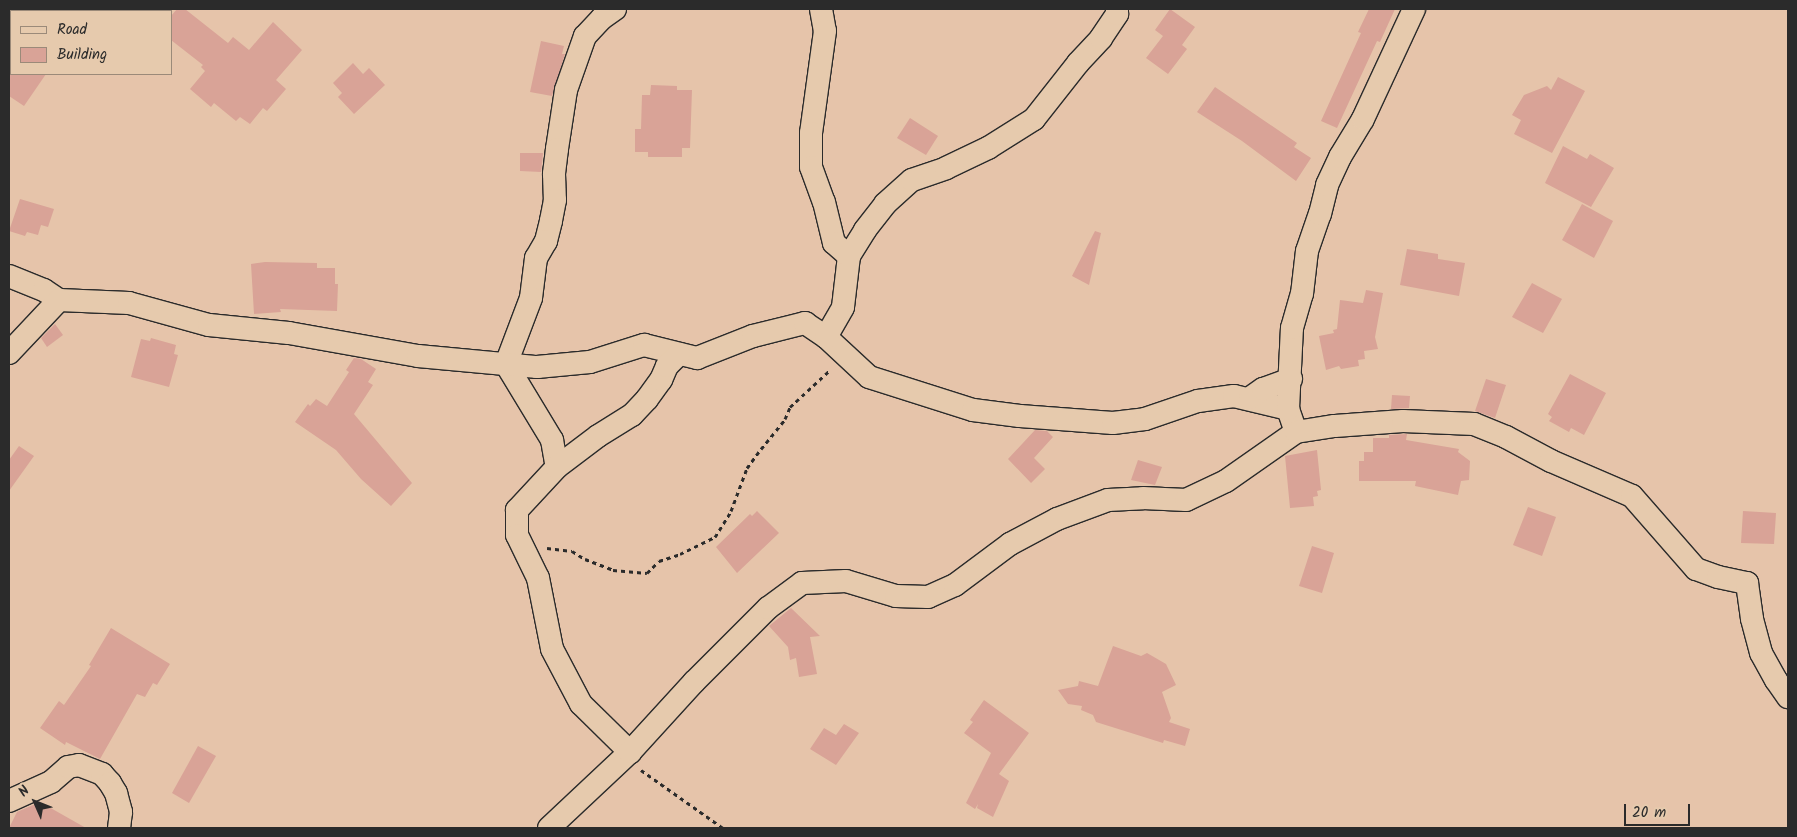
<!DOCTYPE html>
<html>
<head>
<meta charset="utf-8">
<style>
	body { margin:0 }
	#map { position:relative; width:1797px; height:837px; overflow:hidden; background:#e6c4aa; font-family:Kalam,sans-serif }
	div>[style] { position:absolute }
	.building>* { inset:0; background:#d9a397 }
	.path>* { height:3px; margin-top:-1.5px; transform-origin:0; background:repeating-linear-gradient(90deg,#2b2b2b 0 4px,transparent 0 8px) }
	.roads { filter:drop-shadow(1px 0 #2b2b2b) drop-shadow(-1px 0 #2b2b2b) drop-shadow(0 1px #2b2b2b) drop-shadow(0 -1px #2b2b2b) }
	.minor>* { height:22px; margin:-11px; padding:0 11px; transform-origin:11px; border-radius:11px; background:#e6caad }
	span { translate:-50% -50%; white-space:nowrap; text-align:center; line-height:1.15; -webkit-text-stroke:4px #e6caad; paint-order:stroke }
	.frame { position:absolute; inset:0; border:10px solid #2b2b2b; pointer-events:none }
	.legend { position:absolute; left:10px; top:10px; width:162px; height:65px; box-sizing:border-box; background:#e6caad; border:1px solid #9b8a79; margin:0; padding:6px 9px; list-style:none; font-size:15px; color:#2b2b2b }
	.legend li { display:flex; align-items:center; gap:10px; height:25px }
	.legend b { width:25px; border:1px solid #9b8a79 }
	.north { position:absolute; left:10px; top:777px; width:50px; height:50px; -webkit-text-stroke:4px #e6caad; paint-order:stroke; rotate:314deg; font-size:14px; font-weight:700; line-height:20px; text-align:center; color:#2b2b2b }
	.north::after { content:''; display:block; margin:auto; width:18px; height:22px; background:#2b2b2b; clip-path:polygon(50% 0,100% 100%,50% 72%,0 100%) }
	.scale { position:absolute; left:1624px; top:804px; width:66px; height:22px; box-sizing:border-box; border:2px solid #2b2b2b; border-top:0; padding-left:6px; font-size:15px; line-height:18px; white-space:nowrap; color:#2b2b2b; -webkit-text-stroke:4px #e6caad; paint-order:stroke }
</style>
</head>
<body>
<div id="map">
	<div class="building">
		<div style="clip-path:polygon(177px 9px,185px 9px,228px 43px,233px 37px,249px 50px,273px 22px,302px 50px,276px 80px,286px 89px,267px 111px,263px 108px,250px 124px,240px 117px,236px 121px,214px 103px,211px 107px,190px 89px,205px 71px,201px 67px,203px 65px,171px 40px,171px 16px)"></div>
		<div style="clip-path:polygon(1170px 9px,1195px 27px,1182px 45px,1187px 49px,1168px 74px,1146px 58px,1163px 36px,1155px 30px)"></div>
		<div style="clip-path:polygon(1369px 9px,1395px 9px,1380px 42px,1377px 41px,1337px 128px,1321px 121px,1361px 33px,1358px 32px)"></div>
		<div style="clip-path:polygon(541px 41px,564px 46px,562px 54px,565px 54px,552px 96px,530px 92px)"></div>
		<div style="clip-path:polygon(353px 63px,363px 74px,369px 68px,385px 85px,354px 114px,338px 97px,342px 93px,333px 83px)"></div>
		<div style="clip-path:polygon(9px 74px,46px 74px,24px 106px,9px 96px)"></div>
		<div style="clip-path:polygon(1558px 77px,1585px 91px,1552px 153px,1514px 134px,1521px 120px,1512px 115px,1524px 95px,1547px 86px,1551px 90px)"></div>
		<div style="clip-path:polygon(651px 85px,677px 86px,677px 90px,692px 90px,690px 148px,682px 148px,682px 157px,648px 157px,648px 152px,635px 152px,635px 129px,641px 129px,642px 95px,650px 95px)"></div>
		<div style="clip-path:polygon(1215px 87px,1297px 143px,1294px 147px,1311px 158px,1296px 181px,1242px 141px,1197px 112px)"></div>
		<div style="clip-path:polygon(910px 118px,938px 136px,926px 155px,897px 138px)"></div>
		<div style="clip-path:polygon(1563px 146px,1587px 159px,1590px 154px,1614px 168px,1591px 207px,1545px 183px)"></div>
		<div style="clip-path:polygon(520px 153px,543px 153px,541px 172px,520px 171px)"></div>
		<div style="clip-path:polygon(20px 199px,54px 209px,48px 227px,41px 225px,38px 235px,27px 232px,25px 236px,9px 231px)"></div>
		<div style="clip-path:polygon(1582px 204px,1613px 221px,1594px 258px,1562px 240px)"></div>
		<div style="clip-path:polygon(1095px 231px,1101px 233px,1089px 285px,1072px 276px)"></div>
		<div style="clip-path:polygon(1407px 249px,1438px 254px,1438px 259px,1465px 263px,1459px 296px,1400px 285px)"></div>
		<div style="clip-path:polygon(265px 262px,317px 263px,317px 268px,335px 268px,335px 284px,338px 284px,337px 311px,280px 309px,281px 312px,254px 314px,251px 264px)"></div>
		<div style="clip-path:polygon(1532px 283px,1562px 299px,1543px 333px,1512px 317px)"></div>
		<div style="clip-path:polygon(1366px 290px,1383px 293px,1375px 337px,1378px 349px,1364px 351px,1365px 359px,1358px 360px,1359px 366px,1341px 369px,1339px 366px,1326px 370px,1319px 336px,1334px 333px,1333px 330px,1337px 329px,1340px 300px,1363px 303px)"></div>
		<div style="clip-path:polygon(55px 324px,63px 335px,47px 347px,41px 338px)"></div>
		<div style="clip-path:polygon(151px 338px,176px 345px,174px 354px,178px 355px,169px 387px,131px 377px,141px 339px,150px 341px)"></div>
		<div style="clip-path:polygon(354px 358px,361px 359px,376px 369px,368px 382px,373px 385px,354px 414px,412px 483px,391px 506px,361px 479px,336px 450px,295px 422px,308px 404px,310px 406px,316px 399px,327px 406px,349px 372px,346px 370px)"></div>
		<div style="clip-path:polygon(1570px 374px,1606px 393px,1584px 435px,1571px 428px,1569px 432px,1549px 421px,1552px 417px,1548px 414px)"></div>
		<div style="clip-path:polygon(1486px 379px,1506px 385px,1495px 418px,1475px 411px)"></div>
		<div style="clip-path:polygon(1392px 395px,1410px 396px,1409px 408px,1391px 409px)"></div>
		<div style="clip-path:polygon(1035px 430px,1047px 431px,1053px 437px,1034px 458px,1045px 469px,1031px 483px,1008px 459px)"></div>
		<div style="clip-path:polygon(1407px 434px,1406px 440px,1459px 449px,1458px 452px,1470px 461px,1469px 480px,1461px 481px,1458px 495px,1415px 486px,1416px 481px,1359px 481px,1359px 461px,1364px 461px,1364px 452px,1373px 452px,1373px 438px,1389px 438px,1389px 435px)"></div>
		<div style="clip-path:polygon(19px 446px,34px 456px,9px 491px,9px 460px)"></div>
		<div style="clip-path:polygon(1317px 450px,1321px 490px,1317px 491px,1318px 496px,1313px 497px,1314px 506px,1290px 508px,1285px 456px)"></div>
		<div style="clip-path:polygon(1138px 460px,1162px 467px,1155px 485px,1131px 480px)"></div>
		<div style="clip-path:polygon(1528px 507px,1556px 517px,1542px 556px,1513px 545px)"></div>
		<div style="clip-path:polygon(757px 511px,779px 533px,737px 573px,716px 547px,750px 514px,752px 516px)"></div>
		<div style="clip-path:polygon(1743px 511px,1776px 513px,1774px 544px,1741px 543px)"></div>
		<div style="clip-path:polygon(1312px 546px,1334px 553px,1322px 593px,1299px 586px)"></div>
		<div style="clip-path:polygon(791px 608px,820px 636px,810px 637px,817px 674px,799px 677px,796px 658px,790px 660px,788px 647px,769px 626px)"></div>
		<div style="clip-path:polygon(111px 628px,170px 664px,157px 685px,153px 683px,145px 697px,137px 694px,100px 759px,66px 742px,65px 745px,40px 728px,59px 701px,64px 705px,91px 666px,89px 665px)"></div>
		<div style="clip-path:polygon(1113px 646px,1141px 656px,1147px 653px,1166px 664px,1176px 685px,1162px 692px,1171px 718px,1169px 722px,1190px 729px,1185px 746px,1164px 740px,1163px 743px,1096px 722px,1093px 715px,1081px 710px,1082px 706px,1068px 704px,1058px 690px,1078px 686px,1079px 681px,1098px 686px)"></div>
		<div style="clip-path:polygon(984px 700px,1029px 733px,999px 774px,1009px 781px,993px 817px,977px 808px,978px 804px,975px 809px,966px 803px,991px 753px,964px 733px,973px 722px,970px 720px)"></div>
		<div style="clip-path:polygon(844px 724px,859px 733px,836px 765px,810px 749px,824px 728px,836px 735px)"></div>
		<div style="clip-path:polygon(198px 746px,216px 756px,189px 803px,172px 793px)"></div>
		<div style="clip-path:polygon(40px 802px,86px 828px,9px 828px,17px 812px)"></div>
	</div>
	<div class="path">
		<div style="left:547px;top:548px;width:25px;rotate:7deg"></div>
		<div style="left:572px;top:551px;width:15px;rotate:32deg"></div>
		<div style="left:585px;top:559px;width:30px;rotate:21deg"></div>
		<div style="left:613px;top:570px;width:34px;rotate:5deg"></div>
		<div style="left:647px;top:573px;width:17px;rotate:-45deg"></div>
		<div style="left:659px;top:561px;width:22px;rotate:-18deg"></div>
		<div style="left:680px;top:554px;width:39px;rotate:-26deg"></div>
		<div style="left:715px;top:537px;width:31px;rotate:-58deg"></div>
		<div style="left:731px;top:511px;width:46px;rotate:-69.6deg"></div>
		<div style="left:747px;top:468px;width:24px;rotate:-54deg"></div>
		<div style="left:761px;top:449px;width:38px;rotate:-51deg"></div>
		<div style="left:785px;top:419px;width:13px;rotate:-67deg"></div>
		<div style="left:790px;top:407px;width:54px;rotate:-42.8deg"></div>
		<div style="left:641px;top:770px;width:100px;rotate:35.3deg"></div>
	</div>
	<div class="roads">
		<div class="minor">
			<div style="left:615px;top:9px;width:16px;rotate:145deg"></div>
			<div style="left:602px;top:18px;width:25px;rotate:133deg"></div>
			<div style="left:585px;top:36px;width:57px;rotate:109.4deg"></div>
			<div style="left:566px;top:90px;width:60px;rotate:98.7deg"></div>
			<div style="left:557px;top:149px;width:25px;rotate:97deg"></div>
			<div style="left:554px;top:174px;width:26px;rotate:88deg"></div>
			<div style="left:555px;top:200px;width:21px;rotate:101deg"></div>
			<div style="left:551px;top:221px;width:21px;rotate:104deg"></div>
			<div style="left:546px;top:241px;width:20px;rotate:120deg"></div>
			<div style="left:536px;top:258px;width:40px;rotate:97.1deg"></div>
			<div style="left:531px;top:298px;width:71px;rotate:110.7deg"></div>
			<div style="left:506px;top:364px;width:89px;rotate:58.8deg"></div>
			<div style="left:552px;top:440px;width:27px;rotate:80deg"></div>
			<div style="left:557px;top:467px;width:59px;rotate:132.9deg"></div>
			<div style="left:517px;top:510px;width:25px;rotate:90deg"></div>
			<div style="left:517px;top:535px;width:48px;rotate:64deg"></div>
			<div style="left:538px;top:578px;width:72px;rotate:78.8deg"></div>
			<div style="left:552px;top:649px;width:62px;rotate:62.2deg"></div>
			<div style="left:581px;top:704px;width:69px;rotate:44.4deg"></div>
			<div style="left:821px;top:9px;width:22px;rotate:80deg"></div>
			<div style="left:825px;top:31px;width:103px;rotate:97.8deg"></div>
			<div style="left:811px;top:133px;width:34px;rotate:90deg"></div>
			<div style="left:811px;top:167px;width:37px;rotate:70deg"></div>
			<div style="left:824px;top:202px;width:42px;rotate:76.3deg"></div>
			<div style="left:834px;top:243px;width:20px;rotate:41deg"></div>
			<div style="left:9px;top:276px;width:38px;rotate:22deg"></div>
			<div style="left:44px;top:290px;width:18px;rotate:34deg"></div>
			<div style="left:59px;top:300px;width:70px;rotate:2.5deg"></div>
			<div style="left:129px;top:303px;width:83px;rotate:15.4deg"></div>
			<div style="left:209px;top:325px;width:80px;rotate:5.7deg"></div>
			<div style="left:289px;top:333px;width:131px;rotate:10.1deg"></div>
			<div style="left:418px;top:356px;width:120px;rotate:5.3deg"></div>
			<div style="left:537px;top:367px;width:53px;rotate:-5.4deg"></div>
			<div style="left:590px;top:362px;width:57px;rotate:-17.5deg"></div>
			<div style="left:644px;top:345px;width:55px;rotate:13.8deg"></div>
			<div style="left:697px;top:358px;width:60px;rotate:-21.4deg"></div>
			<div style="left:753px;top:336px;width:54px;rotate:-14deg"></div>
			<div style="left:805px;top:323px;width:25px;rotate:34deg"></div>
			<div style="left:826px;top:337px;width:59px;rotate:42.9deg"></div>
			<div style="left:869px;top:377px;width:109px;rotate:17.6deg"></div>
			<div style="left:973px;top:410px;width:47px;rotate:7.3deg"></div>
			<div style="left:1020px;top:416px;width:93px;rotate:4.3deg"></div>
			<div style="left:1113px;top:423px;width:32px;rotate:-7deg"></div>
			<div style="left:1145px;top:419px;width:56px;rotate:-18.8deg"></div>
			<div style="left:1198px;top:401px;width:36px;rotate:-8deg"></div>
			<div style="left:1234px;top:396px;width:56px;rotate:13.5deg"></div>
			<div style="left:1288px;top:409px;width:24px;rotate:71deg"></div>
			<div style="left:826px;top:337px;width:34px;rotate:-60deg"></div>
			<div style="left:843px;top:307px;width:51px;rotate:-83.3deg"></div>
			<div style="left:849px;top:256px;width:31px;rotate:-58deg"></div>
			<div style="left:865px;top:230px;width:33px;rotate:-52deg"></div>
			<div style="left:885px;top:204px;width:36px;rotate:-42deg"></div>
			<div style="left:912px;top:180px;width:36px;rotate:-19deg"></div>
			<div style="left:946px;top:168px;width:47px;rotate:-25.5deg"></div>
			<div style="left:988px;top:148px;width:54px;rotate:-32.2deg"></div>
			<div style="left:1034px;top:119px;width:71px;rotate:-51.8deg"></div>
			<div style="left:1078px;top:63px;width:34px;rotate:-47deg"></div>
			<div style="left:1101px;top:38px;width:29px;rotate:-56deg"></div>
			<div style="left:1117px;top:14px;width:5px;rotate:-90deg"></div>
			<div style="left:9px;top:353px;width:73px;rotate:-46.7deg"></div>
			<div style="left:1250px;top:398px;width:16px;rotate:-35deg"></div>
			<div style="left:1263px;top:389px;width:30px;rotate:-20deg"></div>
			<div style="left:1288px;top:409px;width:81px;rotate:-87.2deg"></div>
			<div style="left:1292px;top:328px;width:35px;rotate:-74deg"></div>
			<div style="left:1302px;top:294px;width:43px;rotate:-83.4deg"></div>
			<div style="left:1307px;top:251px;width:39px;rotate:-71deg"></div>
			<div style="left:1320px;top:214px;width:30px;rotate:-76deg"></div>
			<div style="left:1327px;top:185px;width:31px;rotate:-65deg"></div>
			<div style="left:1340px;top:157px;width:44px;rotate:-58.8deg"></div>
			<div style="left:1363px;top:119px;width:121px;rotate:-65.1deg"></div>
			<div style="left:557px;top:467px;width:51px;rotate:-37.1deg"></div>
			<div style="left:598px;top:436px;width:40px;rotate:-32deg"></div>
			<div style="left:632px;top:415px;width:22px;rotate:-47deg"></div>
			<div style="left:647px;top:399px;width:24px;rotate:-54deg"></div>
			<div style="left:661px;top:380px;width:15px;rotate:-67deg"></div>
			<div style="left:667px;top:366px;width:17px;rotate:-45deg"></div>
			<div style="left:9px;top:801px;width:46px;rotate:-24.3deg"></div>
			<div style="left:51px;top:782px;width:23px;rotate:-41deg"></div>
			<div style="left:68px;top:767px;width:11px;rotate:-10deg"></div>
			<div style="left:79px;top:765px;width:25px;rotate:21deg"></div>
			<div style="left:102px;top:774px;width:12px;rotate:48deg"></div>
			<div style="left:110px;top:783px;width:12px;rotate:59deg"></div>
			<div style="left:116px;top:793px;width:20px;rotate:75deg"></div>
			<div style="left:121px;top:812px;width:16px;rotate:97deg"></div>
			<div style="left:549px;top:828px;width:111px;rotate:-43.2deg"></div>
			<div style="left:630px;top:752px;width:95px;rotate:-47.6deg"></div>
			<div style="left:694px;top:682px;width:105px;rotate:-45deg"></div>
			<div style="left:768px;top:608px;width:42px;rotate:-36.3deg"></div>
			<div style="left:802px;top:583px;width:44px;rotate:-2.6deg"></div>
			<div style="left:846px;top:581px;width:52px;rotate:16.7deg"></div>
			<div style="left:896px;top:596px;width:32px;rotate:2deg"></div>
			<div style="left:928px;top:597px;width:30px;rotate:-24deg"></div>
			<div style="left:955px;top:585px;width:69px;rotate:-36.7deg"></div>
			<div style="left:1010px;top:544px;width:53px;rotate:-28deg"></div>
			<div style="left:1057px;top:519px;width:54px;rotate:-20.4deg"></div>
			<div style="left:1108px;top:500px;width:35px;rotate:-3deg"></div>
			<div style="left:1143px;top:498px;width:43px;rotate:2.7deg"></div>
			<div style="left:1186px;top:500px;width:44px;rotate:-25.4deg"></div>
			<div style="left:1226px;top:481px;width:85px;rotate:-35deg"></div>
			<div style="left:1296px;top:432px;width:39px;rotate:-9deg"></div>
			<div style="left:1335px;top:426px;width:68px;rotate:-4.2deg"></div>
			<div style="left:1403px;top:421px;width:71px;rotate:2.4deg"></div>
			<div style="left:1474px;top:424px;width:35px;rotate:22deg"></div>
			<div style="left:1506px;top:437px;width:51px;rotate:28.1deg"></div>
			<div style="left:1551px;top:461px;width:88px;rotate:23.4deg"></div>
			<div style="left:1632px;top:496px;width:97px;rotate:48.8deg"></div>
			<div style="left:1696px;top:569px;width:23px;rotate:20deg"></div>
			<div style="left:1718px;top:577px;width:30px;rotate:12deg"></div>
			<div style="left:1747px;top:583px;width:36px;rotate:82deg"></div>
			<div style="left:1752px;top:619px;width:35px;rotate:75deg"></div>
			<div style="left:1761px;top:653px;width:31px;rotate:61deg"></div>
			<div style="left:1776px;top:680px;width:21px;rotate:55deg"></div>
		</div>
	</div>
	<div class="frame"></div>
	<ul class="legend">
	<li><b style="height:6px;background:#e6caad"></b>Road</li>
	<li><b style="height:14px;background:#d9a397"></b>Building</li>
	</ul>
	<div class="north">N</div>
	<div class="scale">20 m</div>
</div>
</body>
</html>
